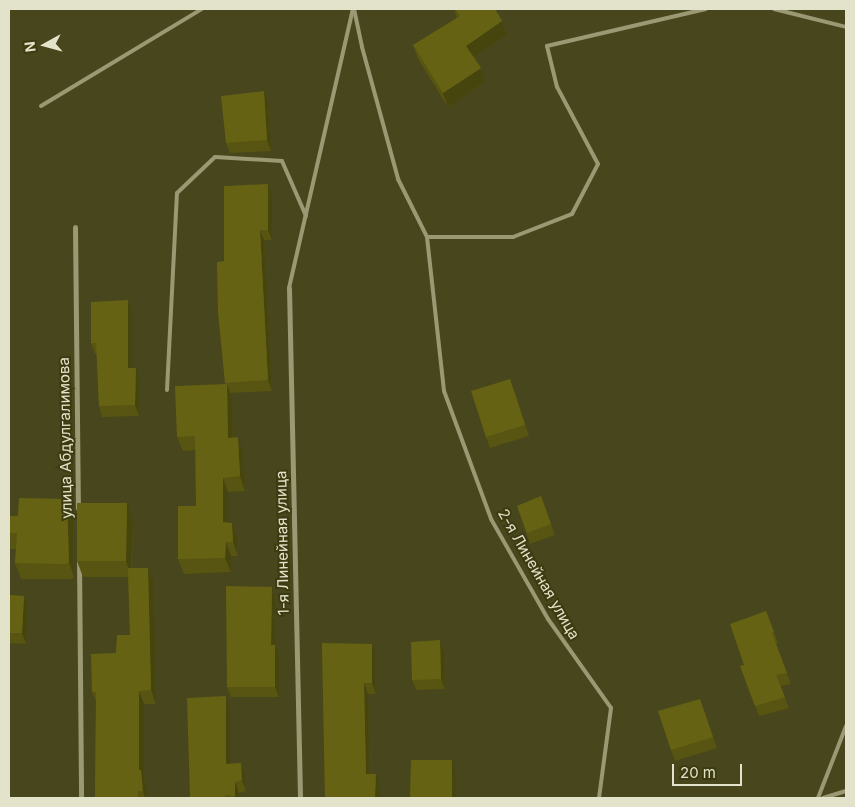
<!DOCTYPE html>
<html>
<head>
<meta charset="utf-8">
<style>
	body { margin:0 }
	#map { position:relative; width:855px; height:807px; overflow:hidden; background:#48461c; font-family:Inter,sans-serif }
	div>[style] { position:absolute }
	.service>* { height:4px; margin:-2px; padding:0 2px; transform-origin:2px; border-radius:2px; background:#9a9973 }
	.minor>* { height:5px; margin:-2.5px; padding:0 2.5px; transform-origin:2.5px; border-radius:2.5px; background:#9a9973 }
	.wall>* { inset:0; background:#585411 }
	.shaded-wall>* { inset:0; background:#47450e }
	.building>* { inset:0; background:#666214 }
	span { translate:-50% -50%; white-space:nowrap; text-align:center; line-height:1.15; -webkit-text-stroke:4px #3d3b10; paint-order:stroke }
	.street-label { font-size:15px; color:#e3e3cc }
	.frame { position:absolute; inset:0; border:10px solid #e3e3cc; pointer-events:none }
	.north { position:absolute; left:20px; top:20px; width:50px; height:50px; -webkit-text-stroke:4px #3d3b10; paint-order:stroke; rotate:263deg; font-size:14px; font-weight:700; line-height:20px; text-align:center; color:#e3e3cc }
	.north::after { content:''; display:block; margin:auto; width:18px; height:22px; background:#e3e3cc; clip-path:polygon(50% 0,100% 100%,50% 72%,0 100%) }
	.scale { position:absolute; left:672px; top:764px; width:70px; height:22px; box-sizing:border-box; border:2px solid #e3e3cc; border-top:0; padding-left:6px; font-size:15px; line-height:18px; white-space:nowrap; color:#e3e3cc; -webkit-text-stroke:4px #3d3b10; paint-order:stroke }
</style>
</head>
<body>
<div id="map">
	<div class="service">
		<div style="left:354px;top:9px;width:39px;rotate:78deg"></div>
		<div style="left:362px;top:47px;width:137px;rotate:74.7deg"></div>
		<div style="left:398px;top:179px;width:65px;rotate:63.4deg"></div>
		<div style="left:427px;top:237px;width:86px"></div>
		<div style="left:513px;top:237px;width:63px;rotate:-21.3deg"></div>
		<div style="left:572px;top:214px;width:56px;rotate:-62.5deg"></div>
		<div style="left:598px;top:164px;width:87px;rotate:-118deg"></div>
		<div style="left:557px;top:87px;width:42px;rotate:-103.7deg"></div>
		<div style="left:547px;top:46px;width:163px;rotate:-13.1deg"></div>
		<div style="left:774px;top:9px;width:74px;rotate:14deg"></div>
		<div style="left:41px;top:106px;width:188px;rotate:-31.1deg"></div>
		<div style="left:427px;top:237px;width:155px;rotate:83.7deg"></div>
		<div style="left:444px;top:391px;width:136px;rotate:69.8deg"></div>
		<div style="left:491px;top:519px;width:115px;rotate:60.3deg"></div>
		<div style="left:548px;top:619px;width:109px;rotate:54.7deg"></div>
		<div style="left:611px;top:708px;width:91px;rotate:97.6deg"></div>
		<div style="left:289px;top:288px;width:286px;rotate:-77.1deg"></div>
		<div style="left:167px;top:390px;width:197px;rotate:-87.1deg"></div>
		<div style="left:177px;top:193px;width:52px;rotate:-43.5deg"></div>
		<div style="left:215px;top:157px;width:67px;rotate:3.4deg"></div>
		<div style="left:282px;top:161px;width:60px;rotate:66.4deg"></div>
		<div style="left:818px;top:798px;width:77px;rotate:-68.7deg"></div>
		<div style="left:823px;top:798px;width:24px;rotate:-17deg"></div>
	</div>
	<div class="minor">
		<div style="left:75px;top:227px;width:281px;rotate:89.4deg"></div>
		<div style="left:289px;top:288px;width:510px;rotate:88.76deg"></div>
		<div style="left:79px;top:559px;width:239px;rotate:89.5deg"></div>
	</div>
	<div class="wall">
		<div style="clip-path:polygon(454px 9px,495px 9px,502px 21px,507px 35px,474px 57px,481px 68px,486px 81px,448px 107px,418px 59px,413px 45px,457px 18px)"></div>
		<div style="clip-path:polygon(264px 91px,268px 101px,271px 151px,230px 153px,226px 143px)"></div>
		<div style="clip-path:polygon(268px 184px,272px 195px,272px 240px,264px 240px,272px 391px,230px 393px,232px 399px,233px 438px,243px 452px,245px 491px,228px 492px,228px 523px,232px 523px,237px 537px,238px 556px,231px 556px,231px 572px,184px 574px,178px 559px,196px 506px,196px 450px,183px 451px,177px 437px,225px 384px,224px 261px)"></div>
		<div style="clip-path:polygon(128px 300px,132px 311px,132px 368px,140px 379px,139px 416px,102px 417px,99px 406px,97px 354px,95px 354px,91px 343px)"></div>
		<div style="clip-path:polygon(514px 389px,529px 436px,490px 448px,486px 437px)"></div>
		<div style="clip-path:polygon(541px 496px,555px 535px,530px 544px,517px 506px)"></div>
		<div style="clip-path:polygon(67px 499px,73px 514px,74px 577px,71px 579px,21px 579px,15px 563px,16px 549px,10px 549px,9px 546px,9px 516px,18px 516px)"></div>
		<div style="clip-path:polygon(127px 503px,133px 518px,132px 568px,153px 581px,156px 704px,144px 704px,144px 777px,146px 784px,147px 798px,95px 798px,96px 701px,92px 692px,116px 653px,130px 635px,128px 577px,83px 577px,77px 561px)"></div>
		<div style="clip-path:polygon(272px 587px,275px 598px,275px 645px,279px 656px,279px 697px,231px 697px,227px 687px)"></div>
		<div style="clip-path:polygon(9px 595px,24px 596px,28px 606px,26px 644px,9px 643px)"></div>
		<div style="clip-path:polygon(766px 611px,778px 643px,776px 644px,791px 684px,780px 686px,789px 708px,759px 716px,740px 666px,744px 665px)"></div>
		<div style="clip-path:polygon(440px 640px,444px 650px,445px 689px,416px 690px,412px 680px)"></div>
		<div style="clip-path:polygon(322px 643px,375px 654px,376px 694px,368px 694px,370px 774px,380px 785px,325px 798px)"></div>
		<div style="clip-path:polygon(700px 699px,717px 748px,675px 761px,671px 750px)"></div>
		<div style="clip-path:polygon(230px 707px,230px 764px,241px 763px,245px 774px,246px 791px,239px 793px,239px 798px,190px 798px)"></div>
	</div>
	<div class="shaded-wall">
		<div style="clip-path:polygon(502px 21px,507px 35px,471px 59px,466px 46px)"></div>
		<div style="clip-path:polygon(481px 68px,486px 81px,448px 107px,443px 93px)"></div>
		<div style="clip-path:polygon(264px 91px,268px 101px,271px 151px,267px 140px)"></div>
		<div style="clip-path:polygon(268px 184px,272px 195px,272px 240px,268px 230px)"></div>
		<div style="clip-path:polygon(260px 230px,264px 240px,272px 391px,268px 380px)"></div>
		<div style="clip-path:polygon(128px 300px,132px 311px,132px 379px,128px 368px)"></div>
		<div style="clip-path:polygon(136px 368px,140px 379px,139px 416px,135px 405px)"></div>
		<div style="clip-path:polygon(227px 384px,232px 399px,233px 452px,228px 438px)"></div>
		<div style="clip-path:polygon(238px 437px,243px 452px,245px 491px,240px 476px)"></div>
		<div style="clip-path:polygon(223px 478px,228px 492px,228px 536px,223px 522px)"></div>
		<div style="clip-path:polygon(67px 499px,73px 514px,74px 577px,69px 562px)"></div>
		<div style="clip-path:polygon(127px 503px,133px 518px,131px 576px,126px 561px)"></div>
		<div style="clip-path:polygon(232px 523px,237px 537px,238px 556px,233px 542px)"></div>
		<div style="clip-path:polygon(226px 542px,231px 556px,231px 572px,225px 558px)"></div>
		<div style="clip-path:polygon(148px 568px,153px 581px,156px 704px,151px 690px)"></div>
		<div style="clip-path:polygon(272px 587px,275px 598px,275px 645px,279px 656px,279px 697px,275px 687px,271px 645px)"></div>
		<div style="clip-path:polygon(24px 596px,28px 606px,26px 644px,22px 633px)"></div>
		<div style="clip-path:polygon(440px 640px,444px 650px,445px 689px,441px 679px)"></div>
		<div style="clip-path:polygon(372px 644px,375px 654px,376px 694px,372px 683px)"></div>
		<div style="clip-path:polygon(364px 683px,368px 694px,370px 785px,366px 774px)"></div>
		<div style="clip-path:polygon(139px 691px,144px 704px,144px 777px,146px 784px,147px 798px,145px 798px,143px 791px,139px 770px)"></div>
		<div style="clip-path:polygon(226px 696px,230px 707px,230px 775px,226px 764px)"></div>
		<div style="clip-path:polygon(452px 760px,455px 770px,456px 798px,452px 798px)"></div>
		<div style="clip-path:polygon(241px 763px,245px 774px,246px 791px,242px 780px)"></div>
		<div style="clip-path:polygon(376px 774px,380px 785px,380px 798px,375px 798px)"></div>
		<div style="clip-path:polygon(235px 782px,239px 793px,239px 798px,236px 798px,235px 796px)"></div>
	</div>
	<div class="building">
		<div style="clip-path:polygon(455px 9px,495px 9px,502px 21px,466px 46px,481px 68px,443px 93px,413px 45px,460px 16px)"></div>
		<div style="clip-path:polygon(264px 91px,267px 140px,226px 143px,221px 96px)"></div>
		<div style="clip-path:polygon(268px 184px,268px 230px,260px 230px,268px 380px,225px 383px,218px 313px,217px 262px,224px 261px,224px 186px)"></div>
		<div style="clip-path:polygon(128px 300px,128px 368px,136px 368px,135px 405px,99px 406px,96px 343px,91px 343px,91px 302px)"></div>
		<div style="clip-path:polygon(510px 379px,525px 425px,486px 437px,471px 391px)"></div>
		<div style="clip-path:polygon(227px 384px,228px 438px,238px 437px,240px 476px,223px 478px,223px 522px,232px 523px,233px 542px,226px 542px,225px 558px,178px 559px,178px 506px,196px 506px,195px 436px,177px 437px,175px 386px)"></div>
		<div style="clip-path:polygon(541px 496px,551px 524px,527px 533px,517px 506px)"></div>
		<div style="clip-path:polygon(19px 498px,67px 499px,69px 562px,65px 564px,15px 563px,17px 533px,9px 533px,9px 516px,18px 516px)"></div>
		<div style="clip-path:polygon(77px 503px,127px 503px,126px 561px,77px 561px)"></div>
		<div style="clip-path:polygon(128px 568px,148px 568px,151px 690px,139px 691px,139px 770px,141px 770px,143px 791px,138px 791px,138px 798px,95px 798px,96px 692px,92px 692px,91px 654px,116px 653px,117px 635px,130px 635px)"></div>
		<div style="clip-path:polygon(226px 586px,272px 587px,271px 645px,275px 645px,275px 687px,227px 687px)"></div>
		<div style="clip-path:polygon(9px 595px,24px 596px,22px 633px,9px 633px)"></div>
		<div style="clip-path:polygon(766px 611px,774px 632px,772px 633px,787px 673px,776px 675px,785px 697px,755px 706px,740px 666px,744px 665px,730px 624px)"></div>
		<div style="clip-path:polygon(440px 640px,441px 679px,412px 680px,411px 642px)"></div>
		<div style="clip-path:polygon(322px 643px,372px 644px,372px 683px,364px 683px,366px 774px,376px 774px,375px 798px,325px 798px)"></div>
		<div style="clip-path:polygon(226px 696px,226px 764px,241px 763px,242px 780px,235px 782px,235px 796px,225px 795px,225px 798px,190px 798px,187px 698px)"></div>
		<div style="clip-path:polygon(700px 699px,713px 737px,671px 750px,658px 711px)"></div>
		<div style="clip-path:polygon(411px 760px,452px 760px,452px 798px,410px 798px)"></div>
	</div>
	<div class="street-label">
		<span style="left:65px;top:438px;rotate:-91deg">улица Абдулгалимова</span>
		<span style="left:282px;top:543px;rotate:-91deg">1-я Линейная улица</span>
		<span style="left:539px;top:574px;rotate:60deg">2-я Линейная улица</span>
	</div>
	<div class="frame"></div>
	<div class="north">N</div>
	<div class="scale">20 m</div>
</div>
</body>
</html>
